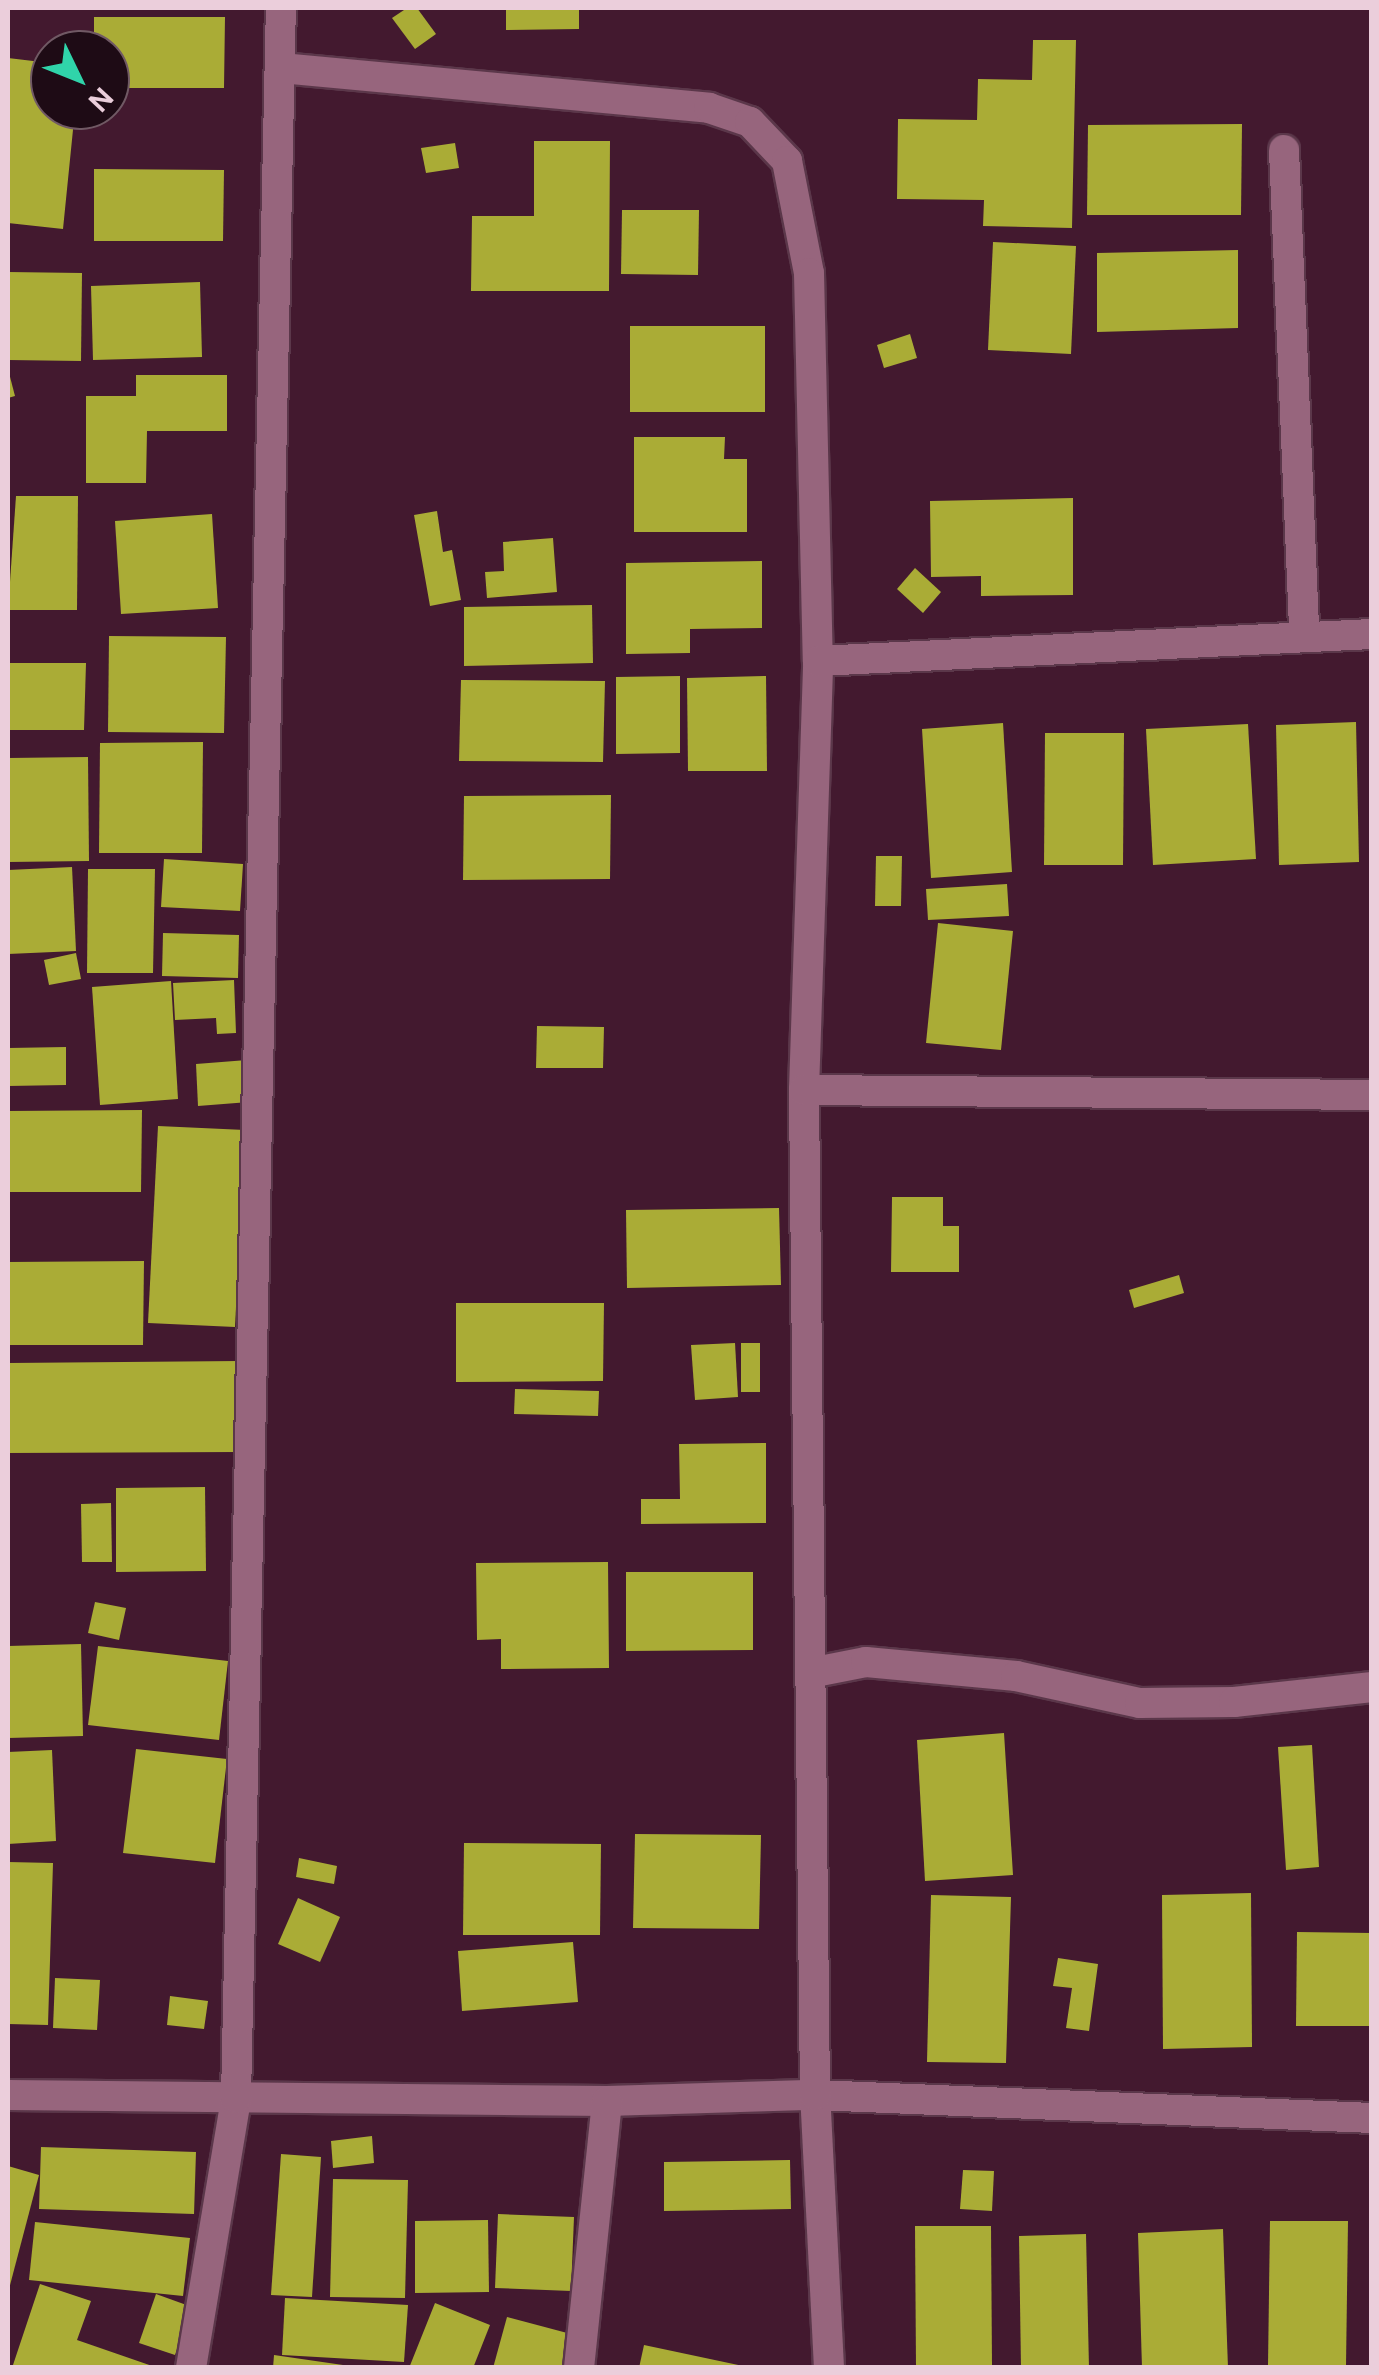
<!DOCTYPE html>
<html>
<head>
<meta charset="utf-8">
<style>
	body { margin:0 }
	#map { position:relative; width:1379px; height:2375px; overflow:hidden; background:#43192f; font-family:"DM Sans",sans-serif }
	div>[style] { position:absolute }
	.building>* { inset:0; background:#aaac36 }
	.roads { filter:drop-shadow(2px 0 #5b374a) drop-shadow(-2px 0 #5b374a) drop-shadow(0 2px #5b374a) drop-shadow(0 -2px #5b374a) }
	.street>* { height:30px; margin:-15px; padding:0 15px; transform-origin:15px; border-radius:15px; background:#97657d }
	span { translate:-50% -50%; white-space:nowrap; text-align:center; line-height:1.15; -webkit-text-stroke:10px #1e0b15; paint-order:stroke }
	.frame { position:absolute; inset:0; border:10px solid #ebcedb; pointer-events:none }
	.north { position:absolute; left:30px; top:30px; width:100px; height:100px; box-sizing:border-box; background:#1e0b15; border:2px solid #705964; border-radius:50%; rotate:133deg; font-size:28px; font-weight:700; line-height:40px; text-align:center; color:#ebcedb }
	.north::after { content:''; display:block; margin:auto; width:35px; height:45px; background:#30d4aa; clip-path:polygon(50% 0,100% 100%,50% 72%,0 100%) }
</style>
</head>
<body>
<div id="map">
	<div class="building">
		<div style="clip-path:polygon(407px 8px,417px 8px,436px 34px,415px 49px,392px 18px)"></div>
		<div style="clip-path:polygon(506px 8px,579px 8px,579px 29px,506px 30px)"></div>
		<div style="clip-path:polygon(94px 17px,225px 17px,224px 88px,110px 88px,110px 50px,94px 50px)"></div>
		<div style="clip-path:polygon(1033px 40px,1076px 40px,1072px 228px,983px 226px,984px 200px,897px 199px,898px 119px,977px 120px,978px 79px,1032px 80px)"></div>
		<div style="clip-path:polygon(8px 58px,50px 63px,50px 110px,75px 110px,63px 229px,8px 223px)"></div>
		<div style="clip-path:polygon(1242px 124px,1241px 215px,1087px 215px,1088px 125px)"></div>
		<div style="clip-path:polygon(534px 141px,610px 141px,609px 291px,471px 291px,472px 216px,534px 216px)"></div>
		<div style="clip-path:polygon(455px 143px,459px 168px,426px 173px,421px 148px)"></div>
		<div style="clip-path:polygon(94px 169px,224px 170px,223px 241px,94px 241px)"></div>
		<div style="clip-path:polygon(622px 210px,699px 210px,698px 275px,621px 274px)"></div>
		<div style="clip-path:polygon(993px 242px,1076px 246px,1071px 354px,988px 350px)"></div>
		<div style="clip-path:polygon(1238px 250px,1238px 328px,1097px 332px,1097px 253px)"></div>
		<div style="clip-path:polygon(8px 272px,82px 273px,81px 361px,8px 360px)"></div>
		<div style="clip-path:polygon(200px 282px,202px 357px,93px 360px,91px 286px)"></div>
		<div style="clip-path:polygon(630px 326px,765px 326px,765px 412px,630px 412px)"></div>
		<div style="clip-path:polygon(910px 334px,917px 358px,884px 368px,877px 345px)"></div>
		<div style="clip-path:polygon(9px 373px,15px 396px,8px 398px,8px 374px)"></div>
		<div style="clip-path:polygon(136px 375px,227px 375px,227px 431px,147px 431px,146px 483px,86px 483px,86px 396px,136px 396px)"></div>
		<div style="clip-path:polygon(634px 437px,725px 437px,724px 459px,747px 459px,747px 532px,634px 532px)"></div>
		<div style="clip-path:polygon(16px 496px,78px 496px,77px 610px,8px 610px)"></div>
		<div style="clip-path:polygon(1073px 498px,1073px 595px,981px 596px,981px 576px,931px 577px,930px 501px)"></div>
		<div style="clip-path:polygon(437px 511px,443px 552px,452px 550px,461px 600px,430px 606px,414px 515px)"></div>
		<div style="clip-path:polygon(212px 514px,218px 608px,121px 614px,115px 521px)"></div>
		<div style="clip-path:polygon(553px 538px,557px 592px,487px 598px,485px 572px,504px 571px,503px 542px)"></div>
		<div style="clip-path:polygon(762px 561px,762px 628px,690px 629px,690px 653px,626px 654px,626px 563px)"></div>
		<div style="clip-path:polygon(915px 568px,941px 592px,923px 613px,897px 589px)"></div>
		<div style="clip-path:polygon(592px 605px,593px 663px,464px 666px,464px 607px)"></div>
		<div style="clip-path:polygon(109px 636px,226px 637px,224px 733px,108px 732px)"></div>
		<div style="clip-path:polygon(8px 663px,86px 663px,84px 730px,8px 730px)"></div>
		<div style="clip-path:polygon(680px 676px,680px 753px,616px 754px,616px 677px)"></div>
		<div style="clip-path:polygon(766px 676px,767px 771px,688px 771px,687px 678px)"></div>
		<div style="clip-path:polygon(461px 680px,605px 681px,603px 762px,459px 761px)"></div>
		<div style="clip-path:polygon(1356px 722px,1359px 862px,1279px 865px,1276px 725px)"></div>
		<div style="clip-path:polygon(1003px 723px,1012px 872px,931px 878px,922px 729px)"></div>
		<div style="clip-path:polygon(1248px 724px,1256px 859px,1153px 865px,1146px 729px)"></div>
		<div style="clip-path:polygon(1045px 733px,1124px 733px,1123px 865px,1044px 865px)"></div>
		<div style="clip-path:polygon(203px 742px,202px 853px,99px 853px,100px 743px)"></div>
		<div style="clip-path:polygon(88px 757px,89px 861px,8px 862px,8px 758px)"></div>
		<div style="clip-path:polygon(611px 795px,610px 879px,463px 880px,464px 796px)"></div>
		<div style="clip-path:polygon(876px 856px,902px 856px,901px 906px,875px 906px)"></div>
		<div style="clip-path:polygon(164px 859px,243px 864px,240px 911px,161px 907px)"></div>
		<div style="clip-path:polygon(72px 867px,76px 951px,8px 954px,8px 870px)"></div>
		<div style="clip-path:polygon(88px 869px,155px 869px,153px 973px,87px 973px)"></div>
		<div style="clip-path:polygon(1007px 884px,1009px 916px,928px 920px,926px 889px)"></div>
		<div style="clip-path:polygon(938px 923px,1013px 931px,1001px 1050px,926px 1043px)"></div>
		<div style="clip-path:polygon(163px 933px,239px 935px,238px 978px,162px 976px)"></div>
		<div style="clip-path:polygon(76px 953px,81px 979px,49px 985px,44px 960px)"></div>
		<div style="clip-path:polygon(234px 980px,236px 1033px,217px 1034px,216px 1018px,175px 1020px,173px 983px)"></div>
		<div style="clip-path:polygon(171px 981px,178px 1099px,100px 1105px,92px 987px)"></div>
		<div style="clip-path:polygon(537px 1026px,604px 1027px,603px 1068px,536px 1068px)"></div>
		<div style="clip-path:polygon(66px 1047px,66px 1085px,8px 1086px,8px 1048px)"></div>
		<div style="clip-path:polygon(247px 1060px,249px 1102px,198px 1106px,196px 1064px)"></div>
		<div style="clip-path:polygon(142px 1110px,141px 1192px,8px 1192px,8px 1111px)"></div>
		<div style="clip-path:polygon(158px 1126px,245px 1130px,235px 1327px,148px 1323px)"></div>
		<div style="clip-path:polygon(892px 1197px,943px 1197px,943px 1226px,959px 1226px,959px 1272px,891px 1272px)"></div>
		<div style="clip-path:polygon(779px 1208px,781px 1285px,627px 1288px,626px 1210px)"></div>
		<div style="clip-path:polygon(144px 1261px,143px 1345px,8px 1345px,8px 1262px)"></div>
		<div style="clip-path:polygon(1179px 1275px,1184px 1293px,1134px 1308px,1129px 1290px)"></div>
		<div style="clip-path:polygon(456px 1303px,604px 1303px,603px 1381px,456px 1382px)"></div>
		<div style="clip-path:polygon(735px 1343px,738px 1397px,695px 1400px,691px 1345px)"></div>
		<div style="clip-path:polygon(741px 1343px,760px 1343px,760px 1392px,741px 1392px)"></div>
		<div style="clip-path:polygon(239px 1361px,238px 1452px,8px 1453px,8px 1363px)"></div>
		<div style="clip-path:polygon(515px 1389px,599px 1391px,598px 1416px,514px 1414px)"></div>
		<div style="clip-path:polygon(766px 1443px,766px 1523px,641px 1524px,641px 1499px,680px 1499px,679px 1444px)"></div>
		<div style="clip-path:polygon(205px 1487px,206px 1571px,116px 1572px,116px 1488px)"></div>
		<div style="clip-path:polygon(111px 1503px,112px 1562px,82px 1562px,81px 1504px)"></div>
		<div style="clip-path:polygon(608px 1562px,609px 1668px,501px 1669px,501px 1639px,477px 1640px,476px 1563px)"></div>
		<div style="clip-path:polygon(626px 1572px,753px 1572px,753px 1650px,626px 1651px)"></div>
		<div style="clip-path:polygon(95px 1602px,126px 1608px,119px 1640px,88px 1633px)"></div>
		<div style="clip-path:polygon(81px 1644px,83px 1736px,8px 1738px,8px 1646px)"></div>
		<div style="clip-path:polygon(98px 1646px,228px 1661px,219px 1740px,88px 1725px)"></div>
		<div style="clip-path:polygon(1004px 1733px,1013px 1875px,925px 1881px,917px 1740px)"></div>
		<div style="clip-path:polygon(1312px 1745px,1319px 1867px,1286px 1870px,1278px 1747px)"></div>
		<div style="clip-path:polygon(136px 1749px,227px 1759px,215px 1863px,123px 1853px)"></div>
		<div style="clip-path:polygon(52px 1750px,56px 1841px,8px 1844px,8px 1752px)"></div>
		<div style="clip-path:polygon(635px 1834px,761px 1835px,759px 1929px,633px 1928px)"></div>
		<div style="clip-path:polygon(464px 1843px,601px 1844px,600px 1935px,463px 1935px)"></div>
		<div style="clip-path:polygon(299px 1858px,337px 1866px,334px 1884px,296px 1877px)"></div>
		<div style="clip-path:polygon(8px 1862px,53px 1863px,48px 2025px,8px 2024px)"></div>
		<div style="clip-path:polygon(1251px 1893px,1252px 2047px,1163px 2049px,1162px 1895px)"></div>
		<div style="clip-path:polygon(931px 1895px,1011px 1897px,1006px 2063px,927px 2062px)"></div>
		<div style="clip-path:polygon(298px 1898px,340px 1917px,320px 1962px,278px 1944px)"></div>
		<div style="clip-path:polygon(1297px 1932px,1372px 1933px,1371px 2026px,1296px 2026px)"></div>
		<div style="clip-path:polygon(573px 1942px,578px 2002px,462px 2011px,458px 1951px)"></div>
		<div style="clip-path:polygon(1058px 1958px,1098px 1964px,1089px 2031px,1066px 2028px,1072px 1988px,1053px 1986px)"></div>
		<div style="clip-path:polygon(55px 1978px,100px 1980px,97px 2030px,53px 2028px)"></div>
		<div style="clip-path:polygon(170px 1996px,208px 2001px,204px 2029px,167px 2025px)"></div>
		<div style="clip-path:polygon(372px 2136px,374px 2163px,333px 2168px,331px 2141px)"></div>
		<div style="clip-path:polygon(41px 2147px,196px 2152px,194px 2214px,39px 2209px)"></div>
		<div style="clip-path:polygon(281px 2154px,321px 2157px,312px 2297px,271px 2295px)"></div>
		<div style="clip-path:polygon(790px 2160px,791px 2209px,664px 2211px,664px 2162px)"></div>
		<div style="clip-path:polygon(8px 2166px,39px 2175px,9px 2289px,8px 2289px)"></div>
		<div style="clip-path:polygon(963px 2170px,994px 2171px,992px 2211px,960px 2209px)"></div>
		<div style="clip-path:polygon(333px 2179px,408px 2180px,405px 2298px,330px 2297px)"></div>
		<div style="clip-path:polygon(498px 2214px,574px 2217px,571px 2291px,495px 2288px)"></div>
		<div style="clip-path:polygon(488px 2220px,489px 2292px,415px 2293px,415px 2221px)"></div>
		<div style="clip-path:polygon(1270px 2221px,1348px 2221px,1346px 2366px,1268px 2365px)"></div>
		<div style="clip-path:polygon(35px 2222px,190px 2238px,183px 2296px,29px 2280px)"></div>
		<div style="clip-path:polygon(915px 2226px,991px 2226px,992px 2365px,916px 2366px)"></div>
		<div style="clip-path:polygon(1223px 2229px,1228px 2368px,1142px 2368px,1138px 2233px)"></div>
		<div style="clip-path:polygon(1086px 2234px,1089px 2368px,1021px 2368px,1019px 2236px)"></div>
		<div style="clip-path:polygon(40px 2284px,91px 2301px,77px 2340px,158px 2368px,12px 2368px)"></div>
		<div style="clip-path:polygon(156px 2294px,192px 2307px,175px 2355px,139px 2343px)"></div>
		<div style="clip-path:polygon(285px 2298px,408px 2305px,404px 2362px,282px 2355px)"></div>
		<div style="clip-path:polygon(435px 2303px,490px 2325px,473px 2368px,409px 2368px)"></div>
		<div style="clip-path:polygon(507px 2317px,571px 2334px,562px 2368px,493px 2368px)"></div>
		<div style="clip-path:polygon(644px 2345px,743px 2366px,743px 2368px,639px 2368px)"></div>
		<div style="clip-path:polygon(274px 2355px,343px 2365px,343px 2368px,273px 2368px)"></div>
	</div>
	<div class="roads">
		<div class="street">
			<div style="left:281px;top:68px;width:430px;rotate:5.3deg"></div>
			<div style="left:709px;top:108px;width:43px;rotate:18.9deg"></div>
			<div style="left:750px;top:122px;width:54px;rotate:46.5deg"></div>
			<div style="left:787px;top:161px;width:114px;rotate:78.9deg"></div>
			<div style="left:809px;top:273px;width:388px;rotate:88.7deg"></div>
			<div style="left:1284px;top:150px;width:487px;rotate:87.6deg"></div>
			<div style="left:804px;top:1090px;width:429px;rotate:-88.1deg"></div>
			<div style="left:818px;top:661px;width:555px;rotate:-2.79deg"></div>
			<div style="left:810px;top:1673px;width:57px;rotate:-11.1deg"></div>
			<div style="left:866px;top:1662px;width:151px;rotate:5.3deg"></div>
			<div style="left:1016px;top:1676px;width:127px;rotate:12.3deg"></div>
			<div style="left:1140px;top:1703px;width:94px;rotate:-0.6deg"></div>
			<div style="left:1234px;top:1702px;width:139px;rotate:-6.2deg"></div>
			<div style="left:8px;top:2095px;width:599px;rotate:0.57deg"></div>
			<div style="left:607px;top:2101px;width:208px;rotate:-1.7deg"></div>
			<div style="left:815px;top:2095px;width:557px;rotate:2.36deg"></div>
			<div style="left:191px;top:2368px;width:274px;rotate:-80.5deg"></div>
			<div style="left:236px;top:2098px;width:2090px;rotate:-88.77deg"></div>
			<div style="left:579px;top:2368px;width:268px;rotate:-84deg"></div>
			<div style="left:829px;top:2368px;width:273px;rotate:-92.9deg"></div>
			<div style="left:815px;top:2095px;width:1005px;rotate:-90.63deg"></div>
			<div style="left:804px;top:1090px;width:568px;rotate:0.5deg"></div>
		</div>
	</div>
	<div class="frame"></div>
	<div class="north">N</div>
</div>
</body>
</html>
